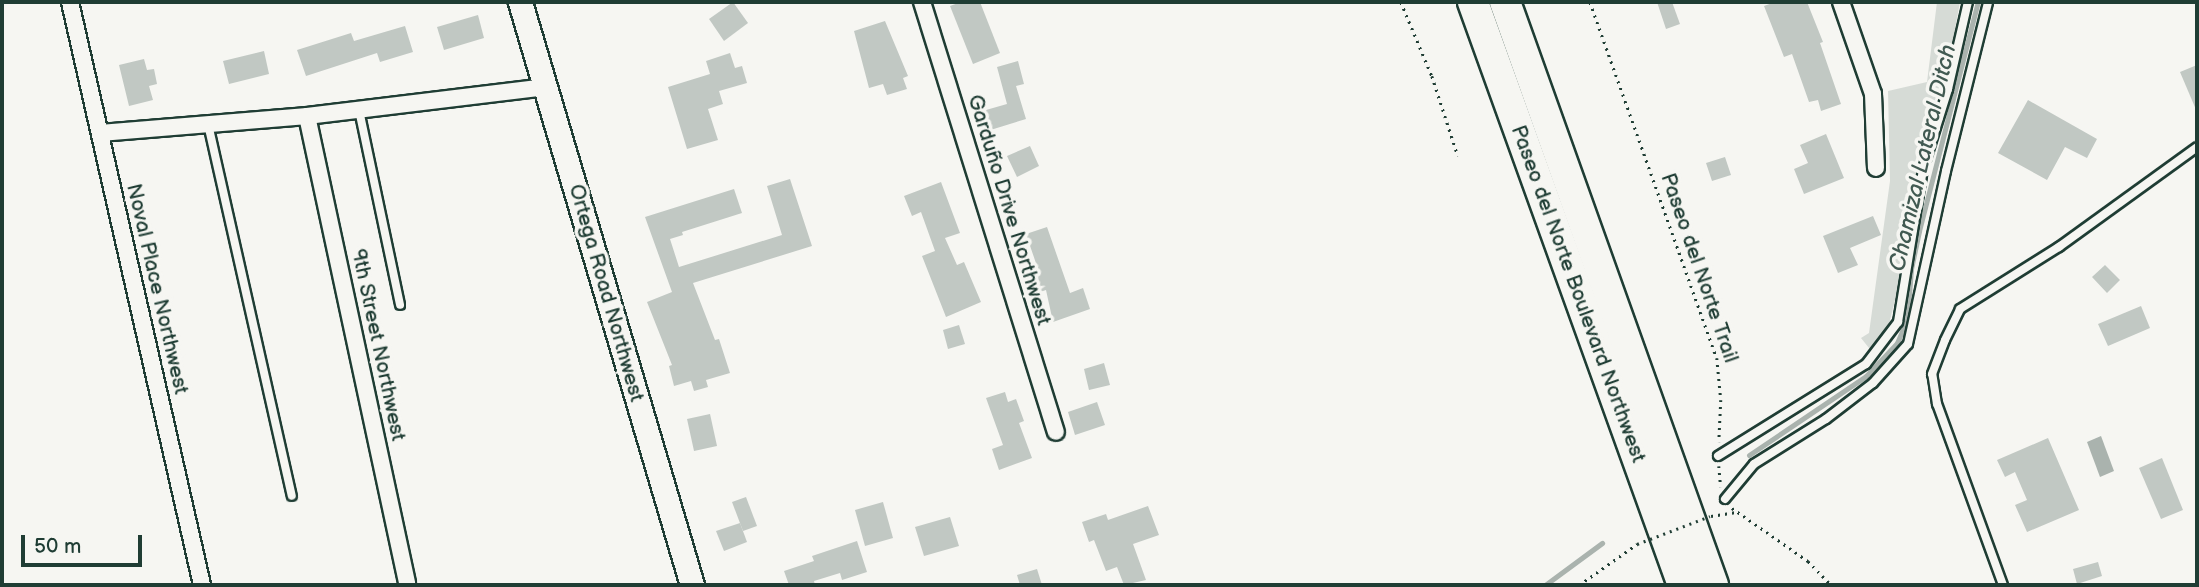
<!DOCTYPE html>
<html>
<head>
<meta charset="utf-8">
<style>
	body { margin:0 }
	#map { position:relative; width:2199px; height:587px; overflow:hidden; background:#f6f6f2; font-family:"Balsamiq Sans",sans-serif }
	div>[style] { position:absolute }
	.green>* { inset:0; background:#d6dbd6 }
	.water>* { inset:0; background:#aab3ae }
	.stream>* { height:5px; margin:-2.5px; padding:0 2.5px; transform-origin:2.5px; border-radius:2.5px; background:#aab3ae }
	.building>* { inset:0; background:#c1c8c3 }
	.path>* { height:2.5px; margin-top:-1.25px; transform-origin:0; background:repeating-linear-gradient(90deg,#1f3d34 0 2px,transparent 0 7px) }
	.roads { filter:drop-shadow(2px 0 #1f3d34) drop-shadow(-2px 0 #1f3d34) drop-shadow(0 2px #1f3d34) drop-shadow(0 -2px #1f3d34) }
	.lane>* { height:8px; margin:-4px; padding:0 4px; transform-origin:4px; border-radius:4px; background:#f6f6f2 }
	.street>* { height:16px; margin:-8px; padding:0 8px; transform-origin:8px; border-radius:8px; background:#f6f6f2 }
	.secondary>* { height:23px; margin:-11.5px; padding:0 11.5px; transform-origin:11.5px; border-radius:11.5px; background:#f6f6f2 }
	.highway>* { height:30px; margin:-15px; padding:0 15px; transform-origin:15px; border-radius:15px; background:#f6f6f2 }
	.path-bridge>* { height:2.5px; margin-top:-1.25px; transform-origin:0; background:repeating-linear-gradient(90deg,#1f3d34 0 2px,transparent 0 7px) }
	span { translate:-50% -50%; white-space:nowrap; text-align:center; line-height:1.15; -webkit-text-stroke:7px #f6f6f2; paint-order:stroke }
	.street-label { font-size:21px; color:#1f3d34 }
	.water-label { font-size:23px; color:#425a52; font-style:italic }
	.frame { position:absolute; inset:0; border:4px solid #1f3d34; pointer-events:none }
	.scale { position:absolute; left:21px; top:535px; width:121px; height:32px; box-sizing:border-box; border:4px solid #1f3d34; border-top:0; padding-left:9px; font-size:21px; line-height:24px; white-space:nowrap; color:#1f3d34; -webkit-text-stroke:5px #f6f6f2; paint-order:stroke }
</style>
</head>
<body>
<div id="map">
	<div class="green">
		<div style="clip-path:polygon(1937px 2px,1960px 2px,1951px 50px,1914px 165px,1922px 189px,1883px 349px,1873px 353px,1861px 338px,1869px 333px,1890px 181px,1888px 91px,1927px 82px)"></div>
	</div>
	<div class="water">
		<div style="clip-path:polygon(2101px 436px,2114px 471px,2100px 477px,2087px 442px)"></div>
	</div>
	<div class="stream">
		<div style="left:1749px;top:455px;width:141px;rotate:-34deg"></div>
		<div style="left:1866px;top:376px;width:45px;rotate:-46.8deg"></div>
		<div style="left:1897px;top:343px;width:25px;rotate:-67deg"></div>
		<div style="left:1907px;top:320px;width:51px;rotate:-85.5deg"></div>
		<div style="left:1911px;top:269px;width:39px;rotate:-78deg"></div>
		<div style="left:1919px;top:231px;width:236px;rotate:-75.6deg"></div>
		<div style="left:1545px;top:585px;width:71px;rotate:-36.4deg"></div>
	</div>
	<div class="building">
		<div style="clip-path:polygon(733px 2px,748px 23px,724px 41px,709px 19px)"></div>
		<div style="clip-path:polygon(961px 2px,980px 2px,1000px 53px,973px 64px,950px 6px)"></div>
		<div style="clip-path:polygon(1657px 2px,1672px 2px,1680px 24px,1666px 29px)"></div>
		<div style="clip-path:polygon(1775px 2px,1807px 2px,1823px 42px,1820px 43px,1841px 104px,1821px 111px,1818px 100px,1809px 102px,1792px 54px,1784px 57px,1764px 6px)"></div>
		<div style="clip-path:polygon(478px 15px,484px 38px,444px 50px,437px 27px)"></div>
		<div style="clip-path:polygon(885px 21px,908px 76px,903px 78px,907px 89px,887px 95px,883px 84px,869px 88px,854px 31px)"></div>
		<div style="clip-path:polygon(405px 26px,413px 52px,380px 62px,377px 53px,306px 76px,297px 50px,351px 33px,354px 41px)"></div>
		<div style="clip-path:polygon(264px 51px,269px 74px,229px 84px,223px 61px)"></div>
		<div style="clip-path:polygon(730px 53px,735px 68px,742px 66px,747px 83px,719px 91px,723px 104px,708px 109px,718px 140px,687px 149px,668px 87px,710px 74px,706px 61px)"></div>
		<div style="clip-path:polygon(144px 59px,147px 70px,154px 69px,157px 84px,149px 86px,153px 100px,129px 106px,119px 65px)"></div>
		<div style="clip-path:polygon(1018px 61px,1024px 84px,1016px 86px,1026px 119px,984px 132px,979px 112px,1007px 104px,997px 67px)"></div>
		<div style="clip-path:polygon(2197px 65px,2197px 112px,2180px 72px)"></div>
		<div style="clip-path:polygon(2028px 100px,2097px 139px,2087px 158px,2065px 147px,2047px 180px,1998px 153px)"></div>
		<div style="clip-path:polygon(1826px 134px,1844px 178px,1804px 194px,1794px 169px,1808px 163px,1800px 145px)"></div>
		<div style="clip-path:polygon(1030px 146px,1039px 166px,1017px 177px,1007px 156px)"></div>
		<div style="clip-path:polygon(1725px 157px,1731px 175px,1712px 181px,1706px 163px)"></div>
		<div style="clip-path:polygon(790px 179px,812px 246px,693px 283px,715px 340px,719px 339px,730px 373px,706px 380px,708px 387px,694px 391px,691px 381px,674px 386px,669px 366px,672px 365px,647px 302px,672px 292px,645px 217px,734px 189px,742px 213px,682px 232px,683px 235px,670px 239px,679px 267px,782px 235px,767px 186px)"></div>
		<div style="clip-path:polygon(941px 182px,960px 233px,945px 238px,957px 265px,964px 262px,981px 302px,946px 317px,922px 256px,935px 251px,921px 212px,912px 216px,904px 196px)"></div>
		<div style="clip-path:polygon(1873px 216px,1881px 235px,1850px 248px,1858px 265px,1838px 273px,1823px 236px)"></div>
		<div style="clip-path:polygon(1047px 227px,1070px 293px,1083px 288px,1090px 309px,1053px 322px,1046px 290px,1031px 295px,1026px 280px,1040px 275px,1026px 234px)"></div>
		<div style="clip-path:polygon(2105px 265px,2120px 280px,2107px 293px,2092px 277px)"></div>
		<div style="clip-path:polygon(2141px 306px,2150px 328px,2108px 346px,2098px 324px)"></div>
		<div style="clip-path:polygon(959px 325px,965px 344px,948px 349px,943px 330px)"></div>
		<div style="clip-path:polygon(1104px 363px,1110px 385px,1089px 390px,1084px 369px)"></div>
		<div style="clip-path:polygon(1005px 392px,1008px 402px,1016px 399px,1024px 421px,1019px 423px,1032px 458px,999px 470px,992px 449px,1003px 445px,986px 398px)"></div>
		<div style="clip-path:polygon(1097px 402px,1105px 425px,1075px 435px,1068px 412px)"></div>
		<div style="clip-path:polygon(710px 414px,717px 446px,694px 451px,687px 419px)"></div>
		<div style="clip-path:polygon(2048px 438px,2079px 510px,2027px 532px,2015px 505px,2027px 500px,2015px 472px,2005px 477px,1997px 460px)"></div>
		<div style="clip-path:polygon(2162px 458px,2183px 510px,2161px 519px,2139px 468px)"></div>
		<div style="clip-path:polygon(746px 497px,757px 526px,743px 531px,732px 502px)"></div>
		<div style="clip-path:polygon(883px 502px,893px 538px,865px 546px,855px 510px)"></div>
		<div style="clip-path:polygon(1148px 506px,1159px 535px,1133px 544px,1146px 580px,1124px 585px,1117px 567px,1106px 571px,1094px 540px,1089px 542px,1082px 522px,1106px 514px,1108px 520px)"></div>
		<div style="clip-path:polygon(950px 517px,959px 546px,924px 556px,915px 527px)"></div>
		<div style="clip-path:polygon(740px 523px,747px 542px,724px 551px,716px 531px)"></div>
		<div style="clip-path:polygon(857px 541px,867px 572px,842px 580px,840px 573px,814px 581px,815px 585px,789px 585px,784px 571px,814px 561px,812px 556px)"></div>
		<div style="clip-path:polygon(2098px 562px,2102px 576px,2077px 584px,2073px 569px)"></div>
		<div style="clip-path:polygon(1037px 569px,1042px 585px,1020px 585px,1017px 575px)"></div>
	</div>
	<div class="path">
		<div style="left:1401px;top:2px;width:80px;rotate:67.3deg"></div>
		<div style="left:1432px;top:76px;width:84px;rotate:72deg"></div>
		<div style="left:1590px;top:2px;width:378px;rotate:70.4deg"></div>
		<div style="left:1717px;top:358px;width:42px;rotate:84.6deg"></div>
		<div style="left:1721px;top:400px;width:42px;rotate:92.7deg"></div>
		<div style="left:1719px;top:466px;width:21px;rotate:85deg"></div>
		<div style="left:1732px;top:508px;width:93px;rotate:34.9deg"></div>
		<div style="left:1808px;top:561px;width:33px;rotate:46deg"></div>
		<div style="left:1711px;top:516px;width:24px;rotate:-9deg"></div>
		<div style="left:1579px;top:585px;width:71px;rotate:-35.3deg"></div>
	</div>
	<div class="roads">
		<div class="lane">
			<div style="left:359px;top:110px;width:199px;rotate:78.1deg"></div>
			<div style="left:208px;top:124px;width:381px;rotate:77.3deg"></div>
			<div style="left:1718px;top:456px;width:174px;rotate:-31.9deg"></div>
			<div style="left:1866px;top:364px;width:53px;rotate:-52.7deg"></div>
			<div style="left:1898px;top:322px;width:155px;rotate:-80.7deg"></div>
			<div style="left:1923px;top:169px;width:84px;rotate:-72.6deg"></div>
			<div style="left:1948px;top:89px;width:89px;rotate:-77.1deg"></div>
			<div style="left:1725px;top:499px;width:45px;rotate:-50.4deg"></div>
			<div style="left:1754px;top:464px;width:85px;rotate:-32deg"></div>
			<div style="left:1826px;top:419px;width:59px;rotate:-37.5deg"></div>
			<div style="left:1873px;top:383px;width:52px;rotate:-48.1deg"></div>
			<div style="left:1908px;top:344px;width:177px;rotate:-77.6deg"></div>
			<div style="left:1946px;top:171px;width:174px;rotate:-76deg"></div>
			<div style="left:2003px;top:585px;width:193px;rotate:-110deg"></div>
			<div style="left:1937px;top:404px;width:30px;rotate:-99deg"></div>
			<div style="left:1932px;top:374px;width:36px;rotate:-69deg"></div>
			<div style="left:1945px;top:340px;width:34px;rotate:-64deg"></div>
			<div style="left:1960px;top:309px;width:117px;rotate:-32.1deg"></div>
			<div style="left:2059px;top:247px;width:170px;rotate:-35.9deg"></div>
		</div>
		<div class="street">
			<div style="left:70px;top:2px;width:598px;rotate:77.24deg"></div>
			<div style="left:922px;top:2px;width:450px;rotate:72.7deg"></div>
			<div style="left:1841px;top:2px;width:97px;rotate:70.8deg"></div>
			<div style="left:1873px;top:94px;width:74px;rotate:87.7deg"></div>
			<div style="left:307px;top:116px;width:478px;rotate:77.9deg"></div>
			<div style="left:100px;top:133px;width:208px;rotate:-4.7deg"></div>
			<div style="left:307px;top:116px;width:241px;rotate:-6.9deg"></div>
		</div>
		<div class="secondary">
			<div style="left:520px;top:2px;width:608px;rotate:73.56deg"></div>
		</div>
		<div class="highway">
			<div style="left:1473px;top:2px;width:620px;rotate:70.19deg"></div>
			<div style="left:1505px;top:2px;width:619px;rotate:70.36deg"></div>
		</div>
	</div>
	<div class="path-bridge">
		<div style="left:1637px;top:544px;width:78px;rotate:-21deg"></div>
	</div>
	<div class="street-label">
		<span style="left:1009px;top:210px;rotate:73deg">Garduño Drive Northwest</span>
		<span style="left:1699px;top:268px;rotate:71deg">Paseo del Norte Trail</span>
		<span style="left:157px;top:289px;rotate:77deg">Noval Place Northwest</span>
		<span style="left:606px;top:293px;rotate:74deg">Ortega Road Northwest</span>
		<span style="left:1578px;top:294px;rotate:70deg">Paseo del Norte Boulevard Northwest</span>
		<span style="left:378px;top:345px;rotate:78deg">9th Street Northwest</span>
	</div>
	<div class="water-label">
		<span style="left:1923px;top:158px;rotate:-77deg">Chamizal Lateral Ditch</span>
	</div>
	<div class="frame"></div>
	<div class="scale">50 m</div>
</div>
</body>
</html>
